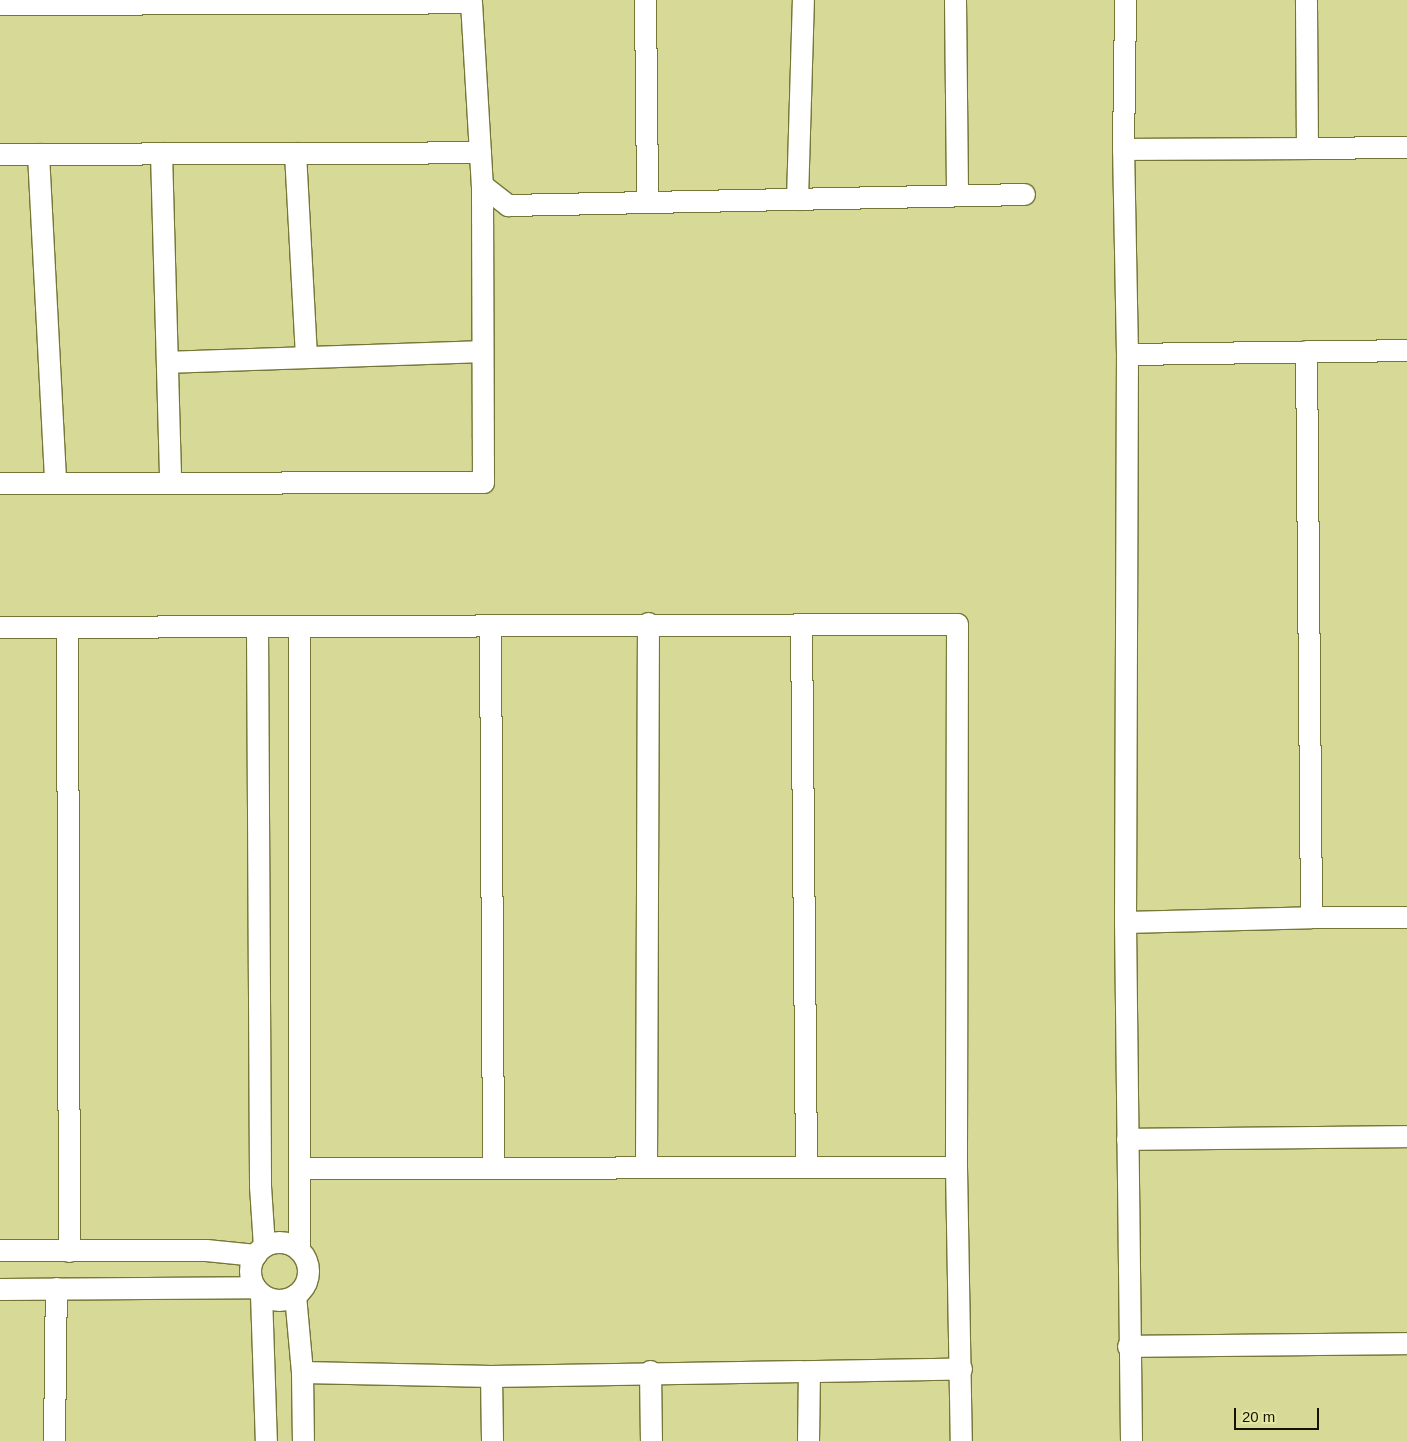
<!DOCTYPE html>
<html>
<head>
<meta charset="utf-8">
<style>
	body { margin:0 }
	#map { position:relative; width:1407px; height:1441px; overflow:hidden; background:#d7d997; font-family:Helvetica,sans-serif }
	div>[style] { position:absolute }
	.roads { filter:drop-shadow(1px 0 #757637) drop-shadow(-1px 0 #757637) drop-shadow(0 1px #757637) drop-shadow(0 -1px #757637) }
	.minor>* { height:21px; margin:-10.5px; padding:0 10.5px; transform-origin:10.5px; border-radius:10.5px; background:#fff }
	.minor>.ring { margin:-10.5px; padding:0; box-sizing:content-box; background:none; border:21px solid #fff; border-radius:50% }
	span { translate:-50% -50%; white-space:nowrap; text-align:center; line-height:1.15; -webkit-text-stroke:4px #e4e6a3; paint-order:stroke }
	.scale { position:absolute; left:1234px; top:1408px; width:85px; height:22px; box-sizing:border-box; border:2px solid #131300; border-top:0; padding-left:6px; font-size:15px; line-height:18px; white-space:nowrap; color:#131300; -webkit-text-stroke:4px #e4e6a3; paint-order:stroke }
</style>
</head>
<body>
<div id="map">
	<div class="roads">
		<div class="minor">
			<div style="left:645px;top:0;width:202px;rotate:89.4deg"></div>
			<div style="left:955px;top:0;width:195px;rotate:89.4deg"></div>
			<div style="left:0;top:4px;width:471px;rotate:-0.2deg"></div>
			<div style="left:471px;top:2px;width:183px;rotate:86.6deg"></div>
			<div style="left:482px;top:185px;width:33px;rotate:38deg"></div>
			<div style="left:508px;top:205px;width:516px;rotate:-1.22deg"></div>
			<div style="left:1307px;top:148px;width:100px;rotate:-0.6deg"></div>
			<div style="left:1123px;top:149px;width:149px;rotate:-89.2deg"></div>
			<div style="left:161px;top:153px;width:330px;rotate:88.4deg"></div>
			<div style="left:295px;top:153px;width:204px;rotate:86.9deg"></div>
			<div style="left:0;top:154px;width:480px;rotate:-0.2deg"></div>
			<div style="left:38px;top:154px;width:329px;rotate:87deg"></div>
			<div style="left:797px;top:199px;width:199px;rotate:-88.3deg"></div>
			<div style="left:1306px;top:351px;width:566px;rotate:89.49deg"></div>
			<div style="left:1311px;top:917px;width:96px"></div>
			<div style="left:1127px;top:354px;width:280px;rotate:-0.8deg"></div>
			<div style="left:167px;top:362px;width:315px;rotate:-2deg"></div>
			<div style="left:0;top:483px;width:483px;rotate:-0.1deg"></div>
			<div style="left:483px;top:482px;width:297px;rotate:-90.2deg"></div>
			<div style="left:490px;top:625px;width:542px;rotate:89.68deg"></div>
			<div style="left:801px;top:625px;width:540px;rotate:89.47deg"></div>
			<div style="left:257px;top:626px;width:560px;rotate:89.69deg"></div>
			<div style="left:260px;top:1186px;width:60px;rotate:86.2deg"></div>
			<div style="left:299px;top:626px;width:624px;rotate:90deg"></div>
			<div style="left:0;top:627px;width:957px;rotate:-0.18deg"></div>
			<div style="left:957px;top:624px;width:543px;rotate:90.11deg"></div>
			<div style="left:956px;top:1167px;width:274px;rotate:89deg"></div>
			<div style="left:67px;top:627px;width:624px;rotate:89.82deg"></div>
			<div style="left:1125px;top:922px;width:186px;rotate:-1.5deg"></div>
			<div style="left:1127px;top:1139px;width:280px;rotate:-0.6deg"></div>
			<div style="left:646px;top:1165px;width:542px;rotate:-89.79deg"></div>
			<div style="left:302px;top:1168px;width:654px;rotate:-0.09deg"></div>
			<div class="ring" style="left:250px;top:1242px;width:37px;height:37px"></div>
			<div style="left:0;top:1250px;width:206px"></div>
			<div style="left:206px;top:1250px;width:50px;rotate:5.7deg"></div>
			<div style="left:0;top:1289px;width:255px;rotate:-0.4deg"></div>
			<div style="left:261px;top:1294px;width:147px;rotate:88.1deg"></div>
			<div style="left:295px;top:1295px;width:77px;rotate:84.8deg"></div>
			<div style="left:302px;top:1372px;width:69px;rotate:89.2deg"></div>
			<div style="left:1128px;top:1346px;width:279px;rotate:-0.6deg"></div>
			<div style="left:650px;top:1371px;width:70px;rotate:89.2deg"></div>
			<div style="left:302px;top:1372px;width:189px;rotate:1.2deg"></div>
			<div style="left:491px;top:1376px;width:470px;rotate:-0.9deg"></div>
			<div style="left:491px;top:1376px;width:65px;rotate:89.1deg"></div>
			<div style="left:54px;top:1441px;width:153px;rotate:-89.3deg"></div>
			<div style="left:808px;top:1441px;width:69px;rotate:-89.2deg"></div>
			<div style="left:1131px;top:1441px;width:519px;rotate:-90.66deg"></div>
			<div style="left:1125px;top:922px;width:568px;rotate:-89.8deg"></div>
			<div style="left:1127px;top:354px;width:205px;rotate:-91.1deg"></div>
			<div style="left:1123px;top:149px;width:184px;rotate:-0.3deg"></div>
			<div style="left:1307px;top:148px;width:148px;rotate:-90.4deg"></div>
		</div>
	</div>
	<div class="scale">20 m</div>
</div>
</body>
</html>
